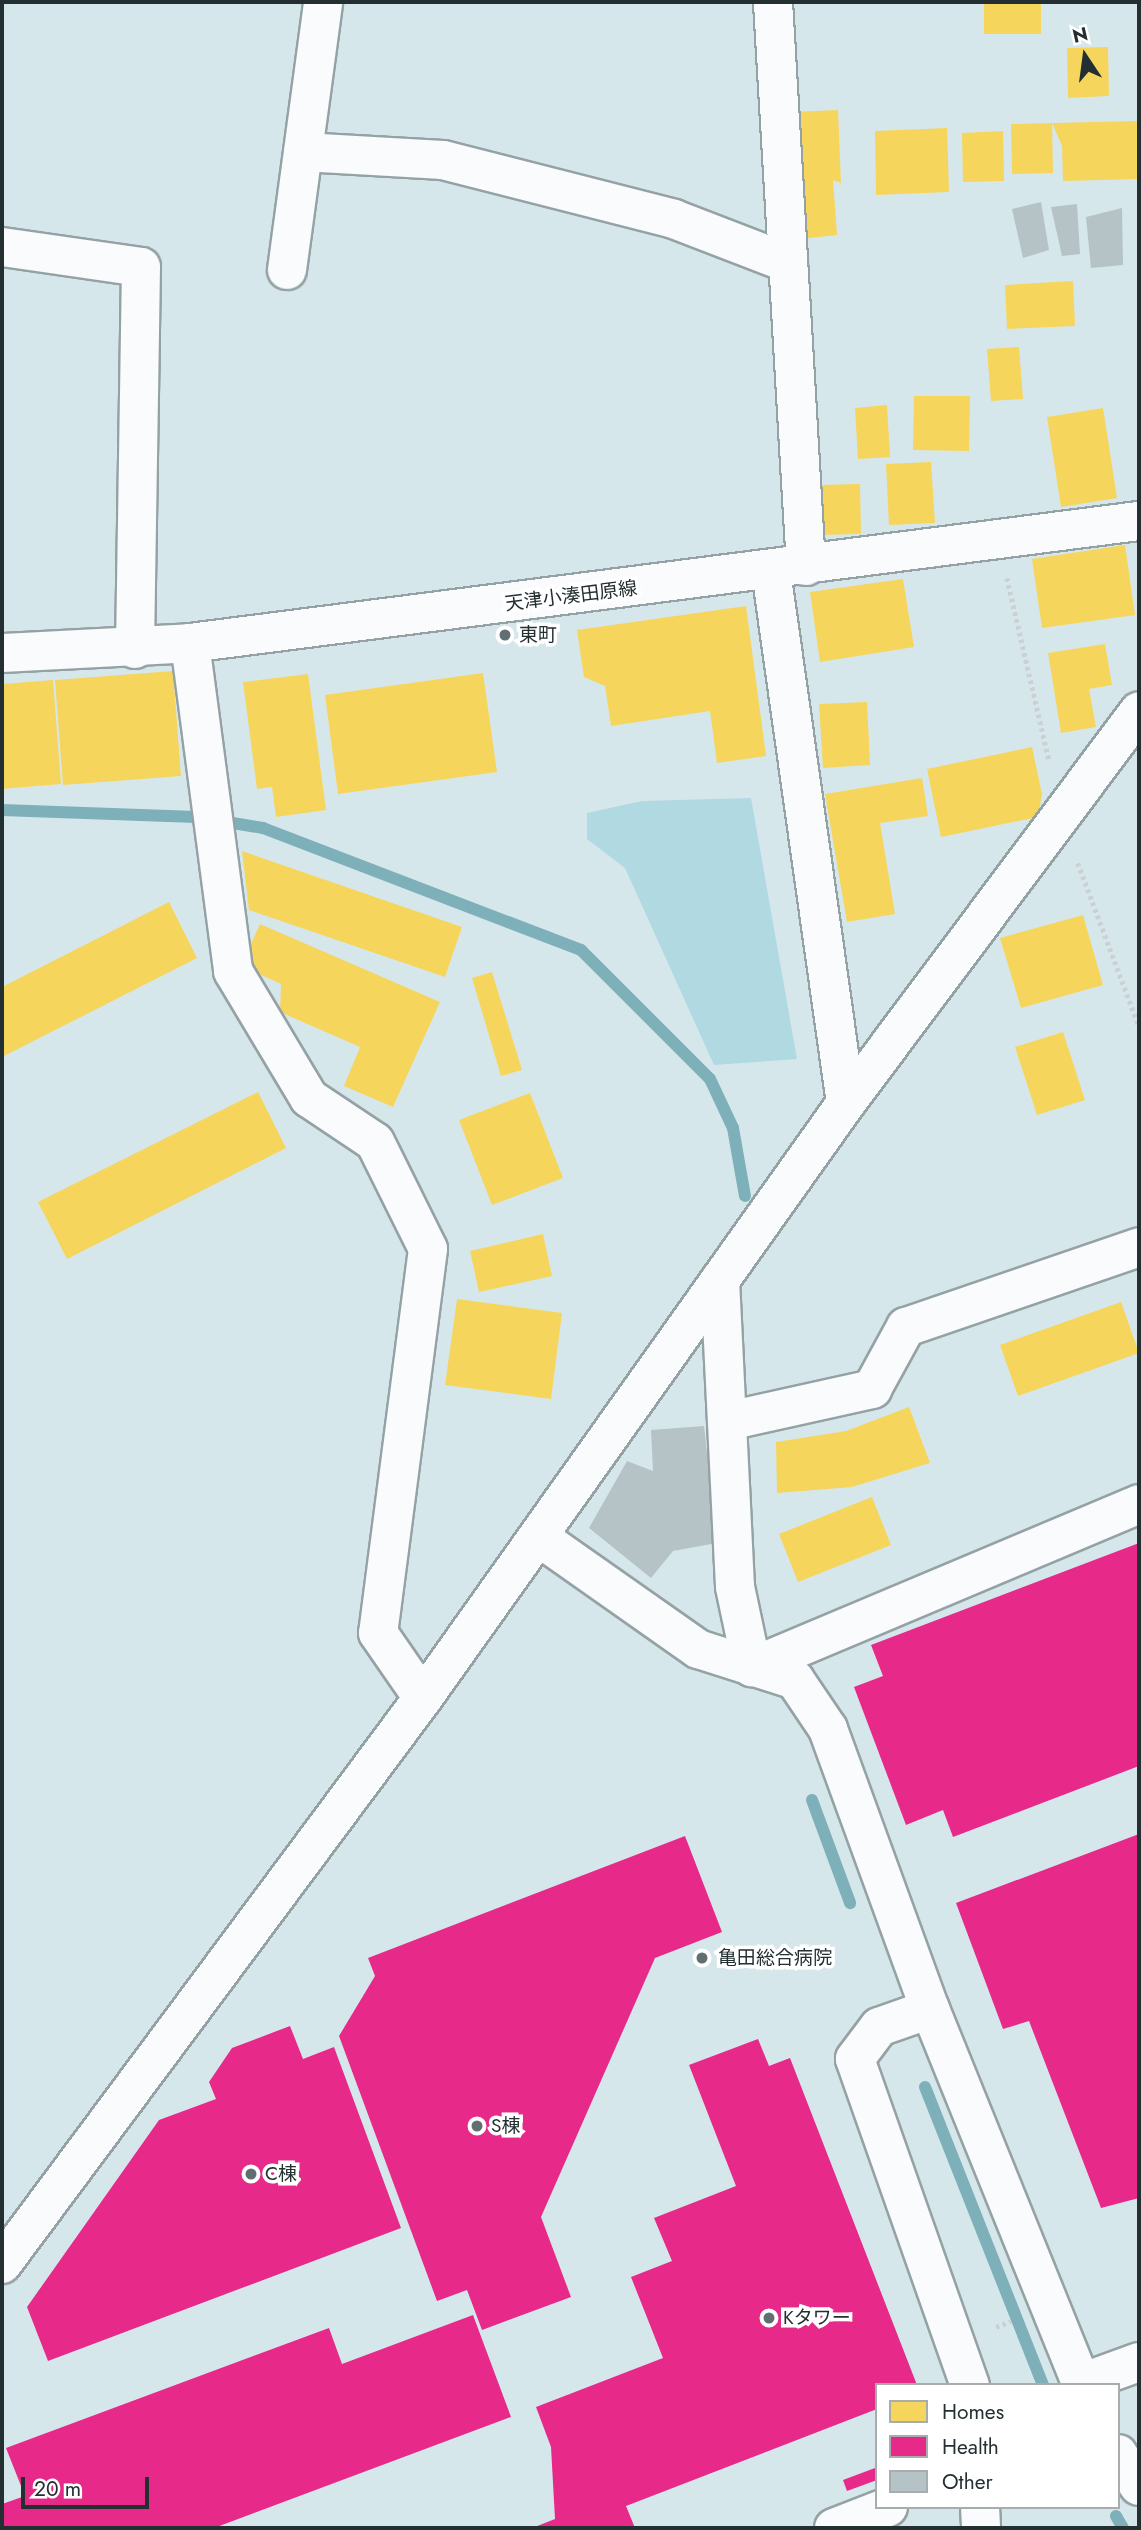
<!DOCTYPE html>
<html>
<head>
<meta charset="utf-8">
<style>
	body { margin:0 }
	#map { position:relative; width:1141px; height:2530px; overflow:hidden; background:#d6e7ec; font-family:Jost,"Noto Sans JP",sans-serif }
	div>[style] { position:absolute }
	.green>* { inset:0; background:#b0d9e2 }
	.homes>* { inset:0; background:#f6d55c }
	.health>* { inset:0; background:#e7298a }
	.stream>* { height:12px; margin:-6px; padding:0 6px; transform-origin:6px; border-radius:6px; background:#7eb0ba }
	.building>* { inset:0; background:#b6c3c6 }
	.path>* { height:4.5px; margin-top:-2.25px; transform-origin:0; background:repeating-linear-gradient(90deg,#cbd0d2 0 3.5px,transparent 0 7px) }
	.roads { filter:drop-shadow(2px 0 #95a2a5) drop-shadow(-2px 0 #95a2a5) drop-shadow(0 2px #95a2a5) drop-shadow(0 -2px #95a2a5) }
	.minor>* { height:38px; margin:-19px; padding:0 19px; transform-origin:19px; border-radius:19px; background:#f9fbfc }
	.major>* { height:38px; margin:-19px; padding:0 19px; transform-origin:19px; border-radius:19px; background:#f9fbfc }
	.dots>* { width:19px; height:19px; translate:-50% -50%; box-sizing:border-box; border:4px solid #fff; border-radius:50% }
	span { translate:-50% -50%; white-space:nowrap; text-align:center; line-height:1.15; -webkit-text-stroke:7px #fff; paint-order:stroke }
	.street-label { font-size:19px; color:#232f31 }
	.poi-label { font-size:19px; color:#232f31 }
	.left { translate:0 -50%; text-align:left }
	.frame { position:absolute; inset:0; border:4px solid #232f31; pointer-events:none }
	.legend { position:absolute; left:875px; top:2383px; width:245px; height:126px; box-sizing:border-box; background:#fff; border:2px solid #a7acad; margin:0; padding:9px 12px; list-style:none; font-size:21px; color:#232f31 }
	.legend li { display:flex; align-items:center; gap:14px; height:35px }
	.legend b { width:35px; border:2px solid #a7acad }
	.north { position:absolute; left:1050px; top:21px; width:70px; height:70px; -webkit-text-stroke:5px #fff; paint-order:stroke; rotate:347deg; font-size:19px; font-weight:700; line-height:28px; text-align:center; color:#232f31 }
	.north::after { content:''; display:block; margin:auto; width:24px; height:32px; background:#232f31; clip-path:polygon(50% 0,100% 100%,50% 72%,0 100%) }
	.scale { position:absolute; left:21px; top:2477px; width:128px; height:32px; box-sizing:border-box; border:4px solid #232f31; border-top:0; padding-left:9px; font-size:21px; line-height:24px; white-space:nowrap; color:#232f31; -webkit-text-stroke:5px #fff; paint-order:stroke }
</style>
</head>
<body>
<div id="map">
	<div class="green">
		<div style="clip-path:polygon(751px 798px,797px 1059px,714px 1065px,625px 868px,587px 839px,587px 813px,642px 801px)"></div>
	</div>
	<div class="homes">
		<div style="clip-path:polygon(984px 2px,1041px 2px,1041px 34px,984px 34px)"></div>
		<div style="clip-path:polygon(1108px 47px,1109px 96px,1068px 98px,1067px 48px)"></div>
		<div style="clip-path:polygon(838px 110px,841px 183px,833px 180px,837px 235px,800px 239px,792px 112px)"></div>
		<div style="clip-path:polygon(1139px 121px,1139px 179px,1063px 181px,1062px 146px,1052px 123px)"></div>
		<div style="clip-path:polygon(1052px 123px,1053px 173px,1012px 174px,1011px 124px)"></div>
		<div style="clip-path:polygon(947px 128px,949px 192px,876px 195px,875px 131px)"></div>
		<div style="clip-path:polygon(1003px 131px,1004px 181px,963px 182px,962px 133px)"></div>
		<div style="clip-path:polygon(1073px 281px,1075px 326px,1007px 329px,1005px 285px)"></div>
		<div style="clip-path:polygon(1019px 347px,1023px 399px,991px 401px,987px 349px)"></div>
		<div style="clip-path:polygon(914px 396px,970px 396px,969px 451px,913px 450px)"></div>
		<div style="clip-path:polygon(887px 405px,890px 457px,858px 459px,855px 408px)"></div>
		<div style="clip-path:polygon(1103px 408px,1117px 498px,1061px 507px,1047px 417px)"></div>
		<div style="clip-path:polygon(931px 462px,935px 523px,889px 525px,886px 464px)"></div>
		<div style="clip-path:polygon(860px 484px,861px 534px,820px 535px,820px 485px)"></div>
		<div style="clip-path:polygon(1125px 545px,1135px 615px,1042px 628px,1032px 559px)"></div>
		<div style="clip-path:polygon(903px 579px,914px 647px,820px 662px,810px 592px)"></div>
		<div style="clip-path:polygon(746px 606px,766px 756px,717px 763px,710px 711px,611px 726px,605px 686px,584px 677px,577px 630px)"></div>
		<div style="clip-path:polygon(1105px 644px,1112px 685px,1089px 689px,1096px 727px,1061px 733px,1048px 653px)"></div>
		<div style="clip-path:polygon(173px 671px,181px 776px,63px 785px,55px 680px)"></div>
		<div style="clip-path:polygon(483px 673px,497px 772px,338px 794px,325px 695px)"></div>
		<div style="clip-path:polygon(308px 674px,326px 810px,276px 817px,272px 787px,257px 789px,243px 682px)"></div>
		<div style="clip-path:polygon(53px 680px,61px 784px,2px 789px,2px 684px)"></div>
		<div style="clip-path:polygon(867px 702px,870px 765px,823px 768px,819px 704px)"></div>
		<div style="clip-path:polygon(1032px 747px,1042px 794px,1038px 817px,941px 837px,927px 769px)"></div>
		<div style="clip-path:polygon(922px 778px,928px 816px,880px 823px,895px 914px,847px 922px,825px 794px)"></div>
		<div style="clip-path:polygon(242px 851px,462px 927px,445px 977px,249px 910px)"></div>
		<div style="clip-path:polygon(169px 902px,197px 958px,2px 1057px,2px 987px)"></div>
		<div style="clip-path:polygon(1083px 915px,1103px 985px,1021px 1008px,1000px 938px)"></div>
		<div style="clip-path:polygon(260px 924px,440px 1002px,393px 1107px,344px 1086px,360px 1047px,280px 1012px,281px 984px,241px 966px)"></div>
		<div style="clip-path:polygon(492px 972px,522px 1070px,501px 1076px,472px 978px)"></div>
		<div style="clip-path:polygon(1063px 1032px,1085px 1100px,1037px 1115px,1015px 1047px)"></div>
		<div style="clip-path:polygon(258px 1092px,286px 1148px,67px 1259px,38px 1202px)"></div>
		<div style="clip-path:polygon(530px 1093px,563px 1178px,492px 1205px,459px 1120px)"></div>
		<div style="clip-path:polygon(543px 1234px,552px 1276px,479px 1292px,470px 1251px)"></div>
		<div style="clip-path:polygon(457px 1299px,562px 1313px,551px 1399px,445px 1385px)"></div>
		<div style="clip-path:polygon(1121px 1302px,1139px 1353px,1018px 1396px,1000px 1345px)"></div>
		<div style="clip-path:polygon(909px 1407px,930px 1463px,852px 1487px,777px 1493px,776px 1442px,846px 1431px)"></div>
		<div style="clip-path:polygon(872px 1497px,891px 1545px,798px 1582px,779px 1534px)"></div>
	</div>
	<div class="health">
		<div style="clip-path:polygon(1139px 1543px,1139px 1766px,953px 1837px,943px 1810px,906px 1825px,854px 1687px,883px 1676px,871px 1645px)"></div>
		<div style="clip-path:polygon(1139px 1834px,1139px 2198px,1101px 2208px,1029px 2021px,1003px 2029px,956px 1903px)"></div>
		<div style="clip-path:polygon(685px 1836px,722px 1932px,655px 1958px,541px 2217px,571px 2297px,482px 2330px,467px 2290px,437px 2301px,339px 2036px,375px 1976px,368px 1958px)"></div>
		<div style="clip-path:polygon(290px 2026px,303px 2059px,334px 2047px,401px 2228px,48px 2361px,27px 2307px,159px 2120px,216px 2099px,209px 2082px,232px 2048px)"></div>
		<div style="clip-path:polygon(758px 2039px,769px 2066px,790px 2058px,917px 2385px,877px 2385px,877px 2409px,626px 2506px,635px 2528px,532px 2528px,555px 2519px,551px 2447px,536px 2407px,663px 2358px,631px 2277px,672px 2261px,654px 2218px,736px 2186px,689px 2065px)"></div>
		<div style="clip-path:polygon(473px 2315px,511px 2417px,214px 2528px,2px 2528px,2px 2504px,25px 2496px,6px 2448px,329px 2328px,342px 2364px)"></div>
		<div style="clip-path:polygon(875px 2468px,877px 2480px,847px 2491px,843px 2480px)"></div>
	</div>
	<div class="stream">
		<div style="left:2px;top:810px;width:194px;rotate:2.1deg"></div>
		<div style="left:196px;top:817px;width:68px;rotate:9.3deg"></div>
		<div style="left:263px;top:828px;width:341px;rotate:21deg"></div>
		<div style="left:581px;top:950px;width:182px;rotate:45deg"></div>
		<div style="left:710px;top:1079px;width:54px;rotate:64.9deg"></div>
		<div style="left:733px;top:1128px;width:69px;rotate:80deg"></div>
		<div style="left:812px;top:1800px;width:110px;rotate:69.7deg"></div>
		<div style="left:925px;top:2087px;width:321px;rotate:68.4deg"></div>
		<div style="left:1116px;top:2516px;width:14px;rotate:60deg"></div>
	</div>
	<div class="building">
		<div style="clip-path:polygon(1041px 202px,1049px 250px,1023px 258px,1012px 209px)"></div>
		<div style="clip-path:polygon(1077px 204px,1080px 254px,1062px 256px,1051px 207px)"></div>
		<div style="clip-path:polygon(1122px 208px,1123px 265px,1091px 268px,1086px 217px)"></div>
		<div style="clip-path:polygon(704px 1426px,717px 1543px,673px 1551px,651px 1578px,589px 1528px,627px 1461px,653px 1471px,651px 1430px)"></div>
	</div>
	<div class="path">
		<div style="left:1007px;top:578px;width:187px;rotate:77deg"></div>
		<div style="left:1078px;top:863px;width:174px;rotate:69.5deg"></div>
		<div style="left:996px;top:2327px;width:16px;rotate:-22deg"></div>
	</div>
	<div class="roads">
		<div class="minor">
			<div style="left:773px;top:2px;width:565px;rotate:86.65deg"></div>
			<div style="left:303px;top:152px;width:140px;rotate:3.3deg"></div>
			<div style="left:443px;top:160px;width:238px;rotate:14.3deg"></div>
			<div style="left:674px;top:219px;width:122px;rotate:21.1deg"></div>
			<div style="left:2px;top:247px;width:140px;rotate:8.2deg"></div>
			<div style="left:141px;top:267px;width:382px;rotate:90.9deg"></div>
			<div style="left:287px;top:270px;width:270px;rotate:-82.3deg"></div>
			<div style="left:771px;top:571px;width:537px;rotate:81.98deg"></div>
			<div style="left:190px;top:643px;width:331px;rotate:82.5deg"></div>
			<div style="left:233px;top:971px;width:148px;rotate:59.1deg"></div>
			<div style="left:309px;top:1098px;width:79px;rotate:33.7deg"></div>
			<div style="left:375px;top:1142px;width:119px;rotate:63.6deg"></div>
			<div style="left:428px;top:1249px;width:387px;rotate:97.4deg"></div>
			<div style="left:378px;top:1633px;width:79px;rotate:55.3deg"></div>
			<div style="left:720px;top:1280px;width:307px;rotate:87.2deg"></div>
			<div style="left:735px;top:1587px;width:82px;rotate:78deg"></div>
			<div style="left:752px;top:1667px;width:420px;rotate:-22.8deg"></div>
			<div style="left:728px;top:1421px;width:148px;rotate:-12.5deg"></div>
			<div style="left:872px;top:1389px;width:71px;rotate:-61.3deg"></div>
			<div style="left:906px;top:1327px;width:246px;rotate:-18.9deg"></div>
			<div style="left:540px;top:1538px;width:193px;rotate:35.1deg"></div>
			<div style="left:698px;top:1649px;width:102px;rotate:17.7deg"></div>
			<div style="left:795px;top:1680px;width:59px;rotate:56deg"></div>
			<div style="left:828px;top:1729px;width:298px;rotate:70deg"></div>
			<div style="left:930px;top:2009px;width:406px;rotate:68deg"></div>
			<div style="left:930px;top:2009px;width:54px;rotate:160.6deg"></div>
			<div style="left:879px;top:2027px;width:40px;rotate:127deg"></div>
			<div style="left:855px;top:2059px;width:346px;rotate:70.6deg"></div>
			<div style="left:2px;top:2264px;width:705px;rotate:-53.36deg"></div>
			<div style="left:423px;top:1698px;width:730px;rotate:-54.59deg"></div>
			<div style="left:846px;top:1103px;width:489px;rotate:-53.2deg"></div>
			<div style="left:1081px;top:2383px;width:62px;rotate:-19.9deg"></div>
			<div style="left:1118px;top:2454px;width:38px;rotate:57deg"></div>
			<div style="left:980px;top:2507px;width:21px;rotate:87deg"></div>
			<div style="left:834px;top:2528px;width:58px;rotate:-21.3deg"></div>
		</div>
		<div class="major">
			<div style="left:2px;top:653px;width:188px;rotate:-3deg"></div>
			<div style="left:190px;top:643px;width:957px;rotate:-7.33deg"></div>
		</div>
	</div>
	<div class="dots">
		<div style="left:505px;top:635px;background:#626f72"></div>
		<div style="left:702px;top:1958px;background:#626f72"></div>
		<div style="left:477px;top:2126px;background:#626f72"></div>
		<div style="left:251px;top:2174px;background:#626f72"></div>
		<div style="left:769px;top:2318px;background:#626f72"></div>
	</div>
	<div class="street-label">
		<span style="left:571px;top:596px;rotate:-7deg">天津小湊田原線</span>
	</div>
	<div class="poi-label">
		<span class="left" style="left:519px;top:635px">東町</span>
		<span class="left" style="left:718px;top:1958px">亀田総合病院</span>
		<span class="left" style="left:491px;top:2126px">S棟</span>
		<span class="left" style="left:265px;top:2174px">C棟</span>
		<span class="left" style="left:783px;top:2318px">Kタワー</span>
	</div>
	<div class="frame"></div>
	<ul class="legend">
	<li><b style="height:19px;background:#f6d55c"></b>Homes</li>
	<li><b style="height:19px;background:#e7298a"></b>Health</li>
	<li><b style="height:19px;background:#b6c3c6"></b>Other</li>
	</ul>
	<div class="north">N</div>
	<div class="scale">20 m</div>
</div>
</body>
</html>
